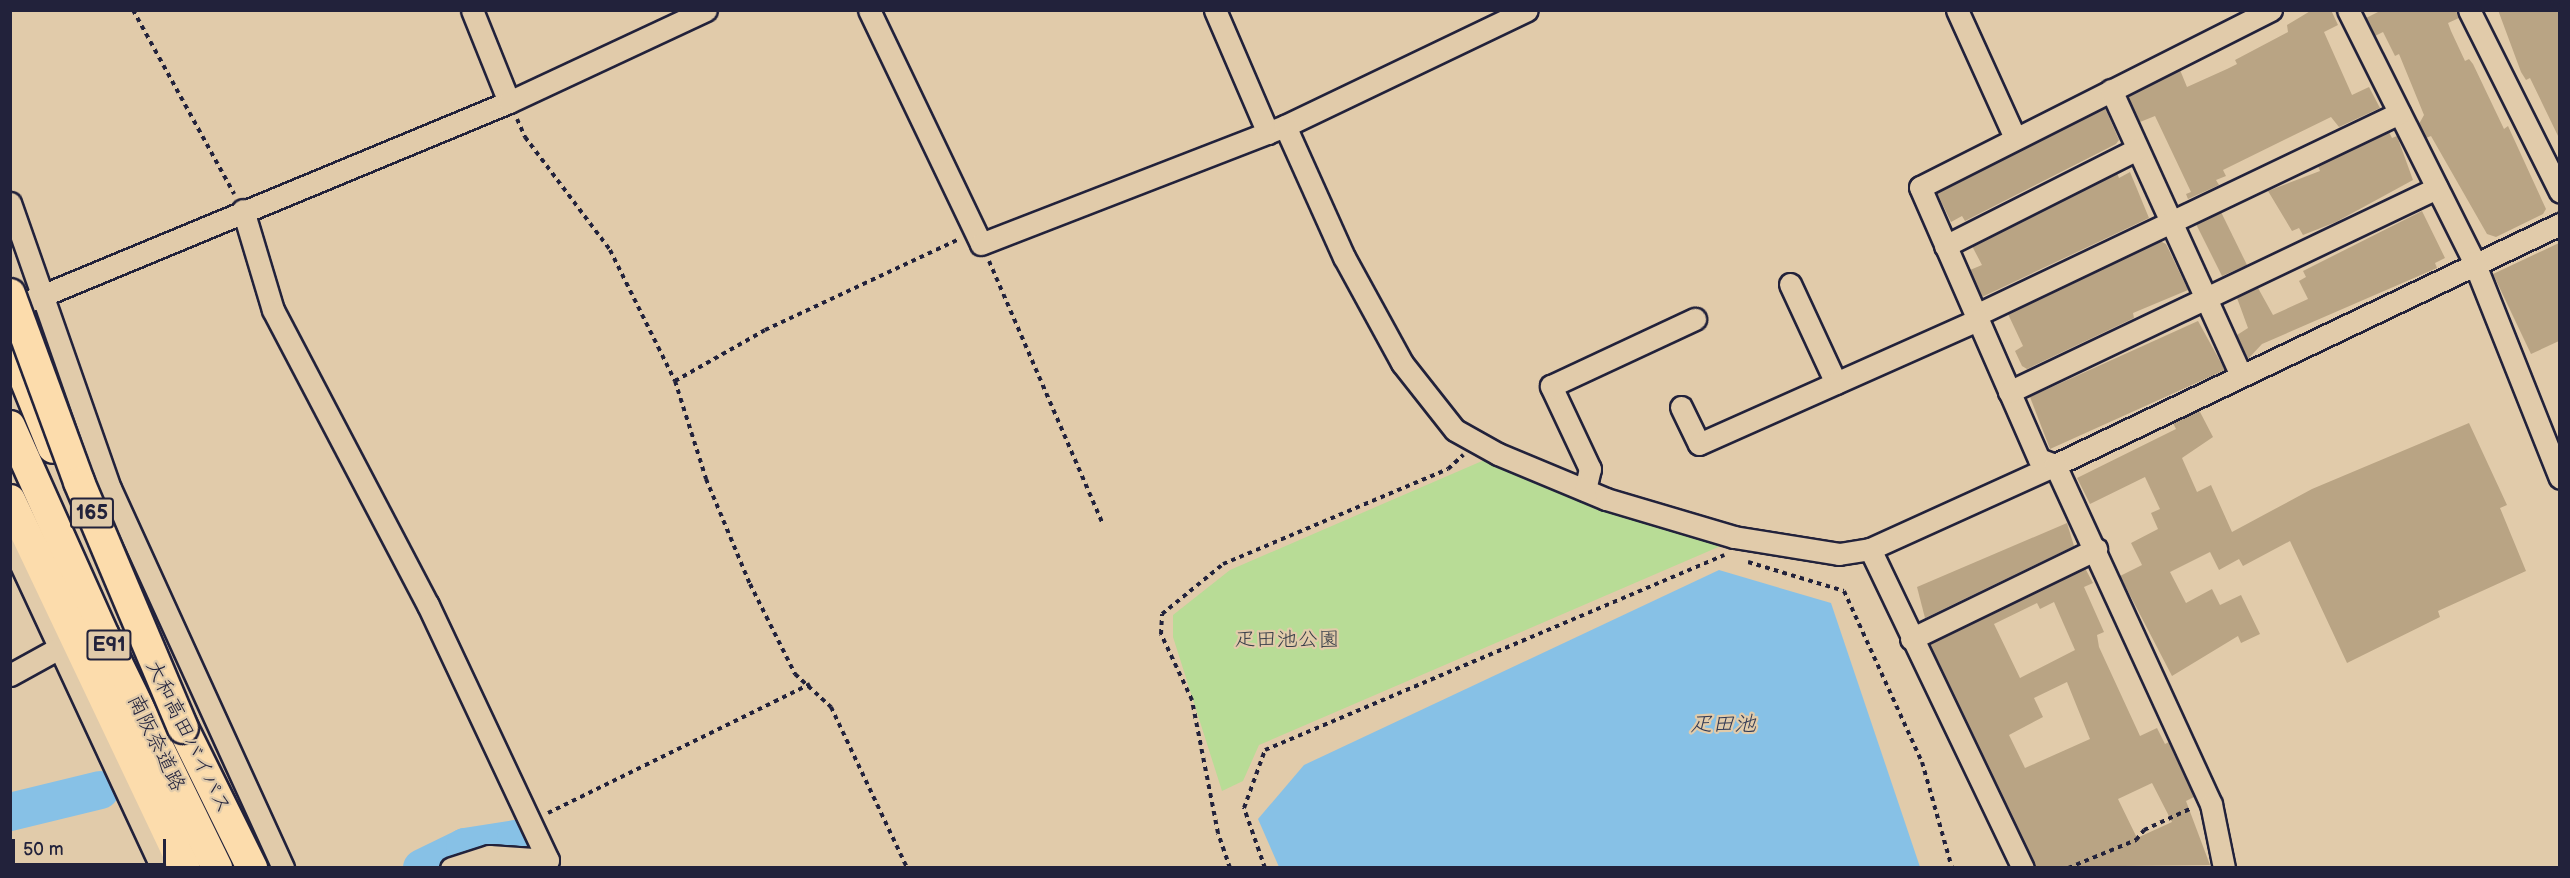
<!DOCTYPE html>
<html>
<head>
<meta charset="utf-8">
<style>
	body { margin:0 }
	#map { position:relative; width:2570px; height:878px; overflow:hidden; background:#e1cbaa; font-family:"Balsamiq Sans","Klee One",sans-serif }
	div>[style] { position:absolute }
	.green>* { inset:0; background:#b8dc96 }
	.water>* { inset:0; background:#87c1e6 }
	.river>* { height:38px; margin:-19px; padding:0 19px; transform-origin:19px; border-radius:19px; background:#87c1e6 }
	.building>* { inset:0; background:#b9a484 }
	.path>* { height:4px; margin-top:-2px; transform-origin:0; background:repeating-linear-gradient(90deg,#22223b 0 4.5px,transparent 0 9px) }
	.roads { filter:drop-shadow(2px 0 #22223b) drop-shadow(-2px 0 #22223b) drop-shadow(0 2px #22223b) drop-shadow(0 -2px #22223b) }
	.minor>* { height:21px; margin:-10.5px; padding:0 10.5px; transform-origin:10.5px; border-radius:10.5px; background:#e1cbaa }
	.highway>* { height:30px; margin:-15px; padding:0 15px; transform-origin:15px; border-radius:15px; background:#fcdcac }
	.bridges { filter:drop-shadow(2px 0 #22223b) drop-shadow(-2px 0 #22223b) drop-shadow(0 2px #22223b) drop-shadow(0 -2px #22223b) }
	.highway-bridge>* { height:30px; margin:-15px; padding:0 15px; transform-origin:15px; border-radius:15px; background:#fcdcac }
	span { translate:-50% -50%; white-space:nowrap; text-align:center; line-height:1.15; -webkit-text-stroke:4.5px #e1cbaa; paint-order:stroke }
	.shield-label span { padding:2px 4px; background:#e1cbaa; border:2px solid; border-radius:4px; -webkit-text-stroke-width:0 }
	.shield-label { font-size:20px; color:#22223b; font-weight:700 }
	.park-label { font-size:21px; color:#383e49 }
	.street-label { font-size:21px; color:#22223b }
	.water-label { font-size:22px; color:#313a55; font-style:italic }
	.frame { position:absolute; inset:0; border:12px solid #22223b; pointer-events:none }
	.scale { position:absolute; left:12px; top:839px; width:154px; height:27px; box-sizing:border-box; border:3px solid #22223b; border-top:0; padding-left:8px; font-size:18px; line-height:21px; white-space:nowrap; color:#22223b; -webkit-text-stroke:4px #e1cbaa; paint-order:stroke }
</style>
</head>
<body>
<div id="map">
	<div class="green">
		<div style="clip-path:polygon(1489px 458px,1723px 545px,1259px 745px,1243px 781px,1222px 791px,1173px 637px,1173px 615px,1230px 570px)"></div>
	</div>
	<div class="water">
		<div style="clip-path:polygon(1719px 570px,1831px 603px,1920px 867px,1279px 867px,1258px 819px,1304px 765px)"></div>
	</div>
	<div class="river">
		<div style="left:10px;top:812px;width:93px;rotate:-13.7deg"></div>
		<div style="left:422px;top:868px;width:48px;rotate:-26deg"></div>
		<div style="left:465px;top:847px;width:52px;rotate:-8.9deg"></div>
		<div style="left:516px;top:839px;width:34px;rotate:60deg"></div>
	</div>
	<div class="building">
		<div style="clip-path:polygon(2312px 10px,2331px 10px,2338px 25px,2324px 32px,2352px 95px,2369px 87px,2380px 108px,2339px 127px,2331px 117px,2223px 170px,2226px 176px,2216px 180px,2219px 185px,2188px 199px,2186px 194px,2191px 192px,2155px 116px,2140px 122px,2128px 97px,2180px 70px,2187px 87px,2227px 69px,2237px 64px,2235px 60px,2288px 32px,2287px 25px)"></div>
		<div style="clip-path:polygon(2382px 10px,2456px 10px,2459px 18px,2448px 23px,2451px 31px,2465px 61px,2469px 59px,2473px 64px,2504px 129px,2508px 126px,2546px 209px,2543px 214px,2496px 237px,2487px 234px,2431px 136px,2426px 138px,2419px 124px,2424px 115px,2399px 54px,2395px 56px,2383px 32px,2375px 36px,2366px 18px)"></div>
		<div style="clip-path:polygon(2498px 10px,2559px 10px,2559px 138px,2530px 78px,2526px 80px,2521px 72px)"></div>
		<div style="clip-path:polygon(2105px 108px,2119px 140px,2116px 144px,1965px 221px,1962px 216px,1951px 222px,1937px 193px)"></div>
		<div style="clip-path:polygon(2389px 132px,2392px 138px,2397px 136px,2413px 180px,2336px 222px,2303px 235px,2299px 228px,2292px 231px,2268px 191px,2320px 171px,2318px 166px)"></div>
		<div style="clip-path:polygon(2130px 172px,2149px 218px,1982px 297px,1970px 270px,1982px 265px,1972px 246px,2117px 173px,2119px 178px)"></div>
		<div style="clip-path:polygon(2422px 211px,2445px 258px,2435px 263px,2437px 268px,2262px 344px,2248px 359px,2237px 335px,2248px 328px,2237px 298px,2258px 288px,2273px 315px,2308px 299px,2299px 281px,2306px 277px,2303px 271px)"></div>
		<div style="clip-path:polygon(2221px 212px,2247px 265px,2222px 276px,2196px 224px)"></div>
		<div style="clip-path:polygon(2160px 241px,2166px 244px,2188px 290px,2133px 313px,2134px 318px,2027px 369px,2022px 366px,2015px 351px,2023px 346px,2008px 314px)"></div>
		<div style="clip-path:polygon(2559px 243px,2559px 341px,2531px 354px,2493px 274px)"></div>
		<div style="clip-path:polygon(2198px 321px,2225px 370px,2050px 449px,2030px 397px)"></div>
		<div style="clip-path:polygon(2199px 410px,2213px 437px,2182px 458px,2197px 492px,2211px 485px,2232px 532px,2312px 489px,2469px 423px,2507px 505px,2500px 508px,2526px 571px,2438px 611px,2440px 617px,2347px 663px,2290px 541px,2243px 566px,2239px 559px,2219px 570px,2210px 552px,2170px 572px,2186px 603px,2212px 589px,2220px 605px,2241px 595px,2260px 634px,2241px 643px,2238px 636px,2172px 676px,2120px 576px,2142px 565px,2131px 543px,2158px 529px,2151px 513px,2160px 509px,2145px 477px,2090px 504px,2077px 478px,2176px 429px,2173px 423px)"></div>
		<div style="clip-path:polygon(2067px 523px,2074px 546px,1925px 618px,1917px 587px)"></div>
		<div style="clip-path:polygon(evenodd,2085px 568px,2093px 583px,2084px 587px,2104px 632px,2097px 635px,2099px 647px,2140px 736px,2157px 728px,2165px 744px,2169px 742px,2194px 797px,2186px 801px,2210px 865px,2036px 867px,1930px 644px,2085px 568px,2054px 602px,2075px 650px,2020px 678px,1994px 624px,2037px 603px,2040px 609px,2054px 602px,2085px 568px,2067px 682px,2090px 739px,2025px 768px,2009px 735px,2043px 717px,2034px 698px,2067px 682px,2085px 568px,2152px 783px,2172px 822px,2137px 838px,2118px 799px,2152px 783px)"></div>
	</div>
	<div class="path">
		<div style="left:133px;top:10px;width:210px;rotate:61.2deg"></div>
		<div style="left:517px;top:119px;width:20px;rotate:66deg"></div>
		<div style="left:525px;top:137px;width:141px;rotate:53deg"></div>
		<div style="left:610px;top:250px;width:146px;rotate:63.6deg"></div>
		<div style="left:675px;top:381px;width:103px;rotate:72.4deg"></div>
		<div style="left:706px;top:479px;width:114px;rotate:67.3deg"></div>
		<div style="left:750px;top:584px;width:101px;rotate:63.4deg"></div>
		<div style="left:795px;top:674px;width:49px;rotate:42.5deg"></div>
		<div style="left:831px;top:707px;width:178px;rotate:64.7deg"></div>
		<div style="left:989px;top:261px;width:284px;rotate:66.6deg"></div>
		<div style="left:675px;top:381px;width:103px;rotate:-29.5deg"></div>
		<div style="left:765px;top:330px;width:214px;rotate:-25.1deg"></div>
		<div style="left:1748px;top:562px;width:100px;rotate:16.8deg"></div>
		<div style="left:1844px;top:591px;width:188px;rotate:65.5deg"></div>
		<div style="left:1922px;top:762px;width:110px;rotate:74.2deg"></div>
		<div style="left:548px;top:813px;width:292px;rotate:-26.2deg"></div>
		<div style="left:1230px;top:868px;width:37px;rotate:-109deg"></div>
		<div style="left:1218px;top:833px;width:136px;rotate:-101.1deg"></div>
		<div style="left:1192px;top:700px;width:73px;rotate:-115.2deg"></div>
		<div style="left:1161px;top:634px;width:20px;rotate:-87deg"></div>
		<div style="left:1162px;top:614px;width:79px;rotate:-39.3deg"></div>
		<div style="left:1223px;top:564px;width:244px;rotate:-22.9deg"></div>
		<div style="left:1448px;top:469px;width:21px;rotate:-43deg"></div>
		<div style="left:1265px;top:868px;width:64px;rotate:-109.3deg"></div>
		<div style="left:1244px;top:808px;width:62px;rotate:-70.1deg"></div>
		<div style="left:1265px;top:750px;width:499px;rotate:-23deg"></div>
		<div style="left:2068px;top:868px;width:74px;rotate:-22.4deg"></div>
		<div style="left:2136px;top:840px;width:13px;rotate:-51deg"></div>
		<div style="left:2144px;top:830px;width:53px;rotate:-24.6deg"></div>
	</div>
	<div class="roads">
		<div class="minor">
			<div style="left:472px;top:10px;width:99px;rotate:68.1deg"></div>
			<div style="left:869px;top:10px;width:259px;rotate:64.4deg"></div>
			<div style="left:981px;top:244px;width:326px;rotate:-21.2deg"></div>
			<div style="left:1285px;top:126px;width:268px;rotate:-25.6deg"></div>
			<div style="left:1215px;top:10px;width:134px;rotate:66.7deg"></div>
			<div style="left:1957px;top:10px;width:141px;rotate:65.6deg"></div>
			<div style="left:2271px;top:10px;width:393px;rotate:153.2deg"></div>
			<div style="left:1920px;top:187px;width:297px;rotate:66.4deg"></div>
			<div style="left:2039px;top:459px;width:17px;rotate:21deg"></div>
			<div style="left:2055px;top:465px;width:560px;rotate:-25.51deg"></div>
			<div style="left:2348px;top:10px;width:282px;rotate:63.4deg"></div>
			<div style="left:2474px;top:262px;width:232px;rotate:68.3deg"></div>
			<div style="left:2469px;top:10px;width:203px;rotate:63.4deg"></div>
			<div style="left:2111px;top:90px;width:313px;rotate:65.5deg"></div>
			<div style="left:1285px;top:126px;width:144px;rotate:65.8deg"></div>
			<div style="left:1344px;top:257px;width:121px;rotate:61.3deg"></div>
			<div style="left:1402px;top:363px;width:85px;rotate:51.7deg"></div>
			<div style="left:1455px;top:430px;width:49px;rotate:29.2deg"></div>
			<div style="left:1498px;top:454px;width:117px;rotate:22.6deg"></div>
			<div style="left:1606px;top:499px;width:134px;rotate:16.5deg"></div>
			<div style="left:1734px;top:537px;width:106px;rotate:9.2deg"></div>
			<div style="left:1839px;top:554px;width:31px;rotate:-9deg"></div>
			<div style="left:1870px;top:549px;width:203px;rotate:-24.4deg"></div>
			<div style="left:2055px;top:465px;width:373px;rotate:65.3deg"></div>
			<div style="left:2211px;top:804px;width:65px;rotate:78.5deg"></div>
			<div style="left:10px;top:203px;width:302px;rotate:70.7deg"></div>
			<div style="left:110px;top:488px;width:418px;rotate:65.5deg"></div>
			<div style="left:243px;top:210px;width:104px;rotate:73.3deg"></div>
			<div style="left:273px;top:310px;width:333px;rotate:62.3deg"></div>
			<div style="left:428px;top:605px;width:282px;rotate:64.8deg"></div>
			<div style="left:548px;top:860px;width:59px;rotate:-176.1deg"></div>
			<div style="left:489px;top:856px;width:40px;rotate:162deg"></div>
			<div style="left:1945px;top:246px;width:215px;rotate:-26.8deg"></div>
			<div style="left:1790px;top:284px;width:109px;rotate:65.1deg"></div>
			<div style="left:10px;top:309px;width:540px;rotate:-22.53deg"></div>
			<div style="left:509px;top:102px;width:217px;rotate:-25deg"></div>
			<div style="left:1976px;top:315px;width:469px;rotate:-25.5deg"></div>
			<div style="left:2009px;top:392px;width:474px;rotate:-25.5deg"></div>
			<div style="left:1681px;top:407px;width:41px;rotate:64.1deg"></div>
			<div style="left:1699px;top:444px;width:305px;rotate:-24deg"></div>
			<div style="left:1585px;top:490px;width:22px;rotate:-77deg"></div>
			<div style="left:1590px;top:469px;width:92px;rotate:-115.2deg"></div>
			<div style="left:1551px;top:386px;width:159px;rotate:-25deg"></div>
			<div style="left:10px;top:541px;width:361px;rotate:65.1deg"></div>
			<div style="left:1870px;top:549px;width:354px;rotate:64.4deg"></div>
			<div style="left:1911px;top:639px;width:206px;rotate:-25.9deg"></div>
			<div style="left:10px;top:675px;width:56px;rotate:-28.9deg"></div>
		</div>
		<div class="highway">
			<div style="left:10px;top:342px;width:114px;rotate:67.9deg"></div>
			<div style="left:10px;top:426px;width:230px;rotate:65.9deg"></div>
			<div style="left:104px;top:636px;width:258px;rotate:64deg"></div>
			<div style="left:10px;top:500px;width:407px;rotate:64.6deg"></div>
			<div style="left:172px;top:706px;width:181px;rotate:63.7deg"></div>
		</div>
	</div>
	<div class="bridges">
		<div class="highway-bridge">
			<div style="left:10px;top:294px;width:200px;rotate:69.8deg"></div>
			<div style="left:79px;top:482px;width:267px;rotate:67.1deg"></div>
		</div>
	</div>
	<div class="shield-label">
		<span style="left:92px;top:513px">165</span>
		<span style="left:109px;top:645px">E91</span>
	</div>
	<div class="park-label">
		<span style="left:1287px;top:640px">疋田池公園</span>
	</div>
	<div class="street-label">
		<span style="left:188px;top:737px;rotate:64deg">大和高田バイパス</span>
		<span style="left:156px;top:743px;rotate:64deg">南阪奈道路</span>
	</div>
	<div class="water-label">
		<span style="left:1723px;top:725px">疋田池</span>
	</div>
	<div class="frame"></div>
	<div class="scale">50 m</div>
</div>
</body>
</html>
